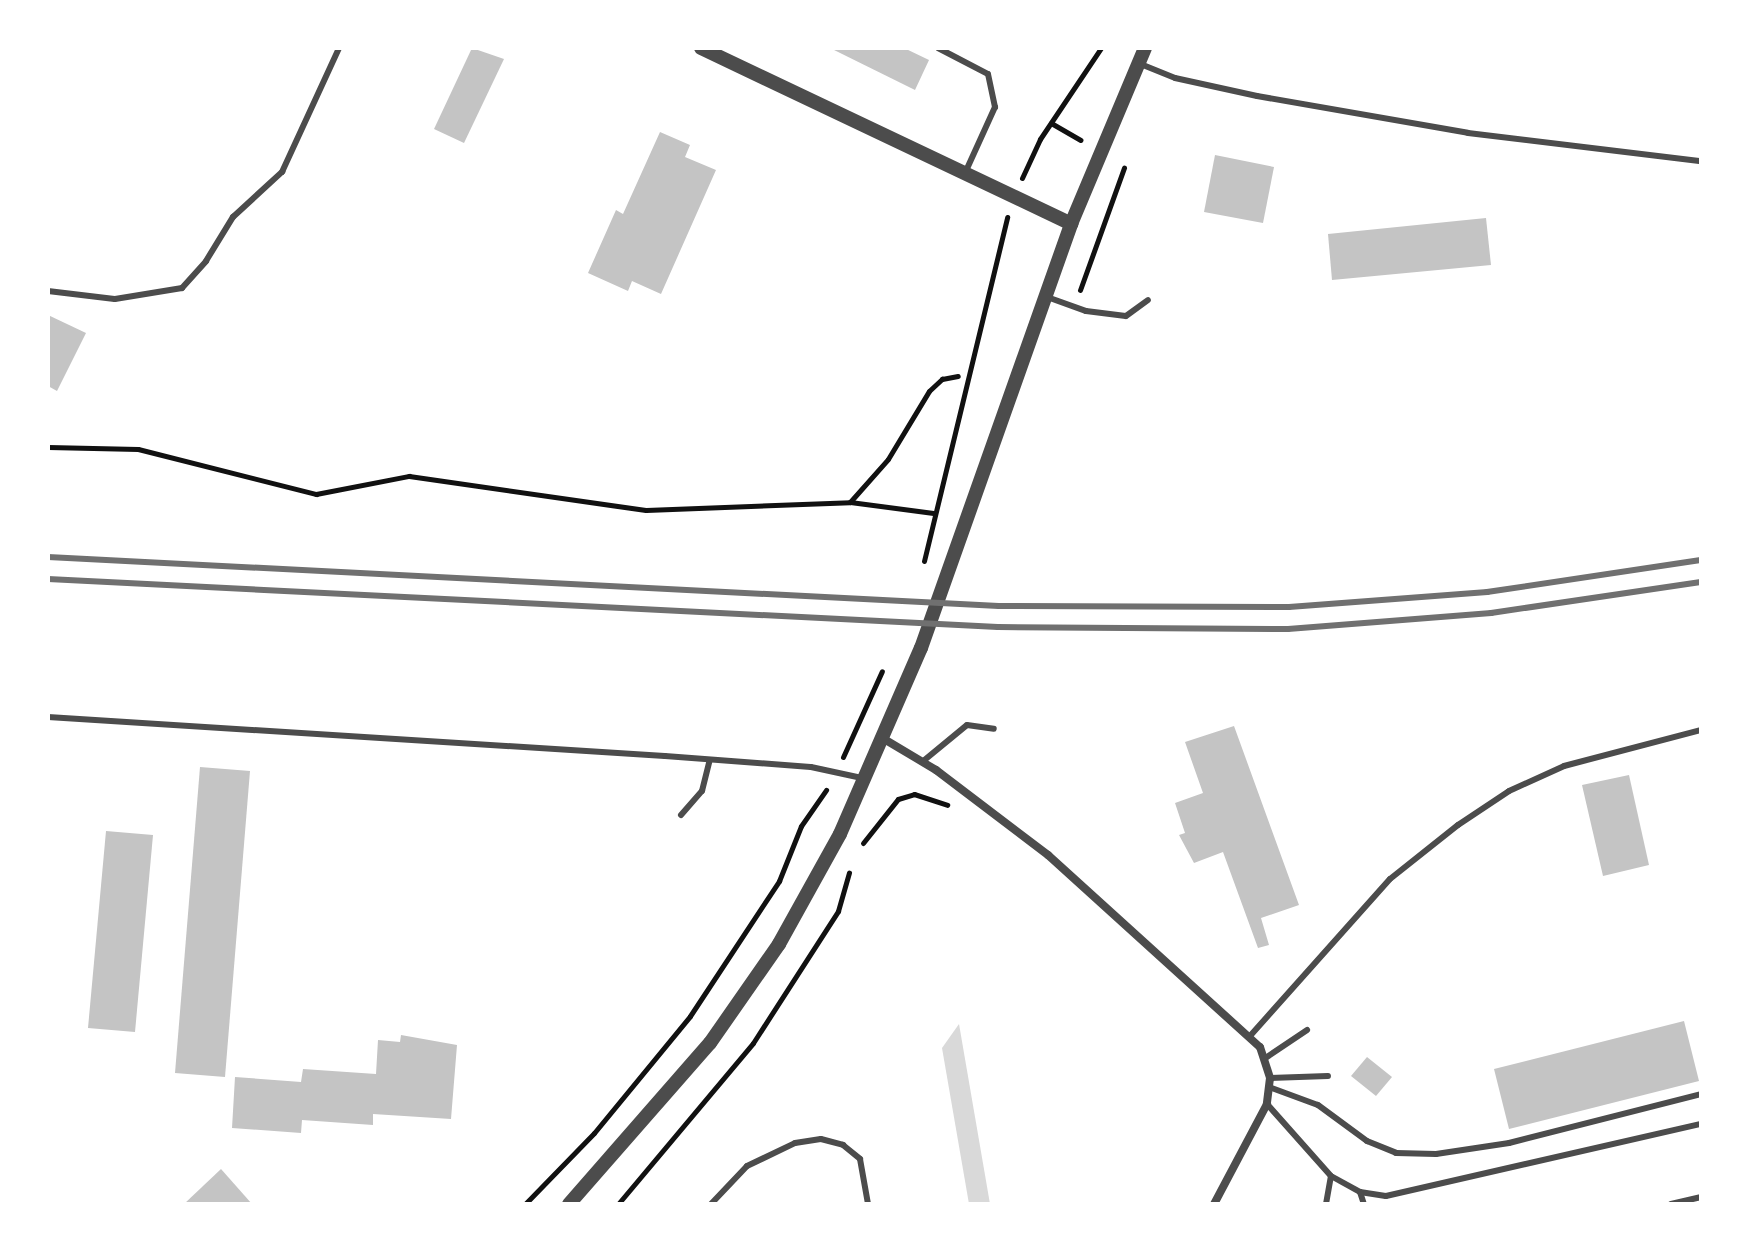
<!DOCTYPE html>
<html>
<head>
<meta charset="utf-8">
<style>
	body { margin:0 }
	#map { position:relative; width:1749px; height:1252px; overflow:hidden; background:#fff; font-family:Spectral,serif }
	div>[style] { position:absolute }
	.water>* { inset:0; background:#d9d9d9 }
	.building>* { inset:0; background:#c4c4c4 }
	.path>* { height:5px; margin:-2.5px; padding:0 2.5px; transform-origin:2.5px; border-radius:2.5px; background:#111 }
	.service>* { height:6px; margin:-3px; padding:0 3px; transform-origin:3px; border-radius:3px; background:#4c4c4c }
	.minor>* { height:8px; margin:-4px; padding:0 4px; transform-origin:4px; border-radius:4px; background:#4c4c4c }
	.tertiary>* { height:14px; margin:-7px; padding:0 7px; transform-origin:7px; border-radius:7px; background:#4c4c4c }
	.rail>* { height:6px; margin:-3px; padding:0 3px; transform-origin:3px; border-radius:3px; background:#707070 }
	span { translate:-50% -50%; white-space:nowrap; text-align:center; line-height:1.15; -webkit-text-stroke:6px #fff; paint-order:stroke }
	.frame { position:absolute; inset:0; border:50px solid #fff; pointer-events:none }
</style>
</head>
<body>
<div id="map">
	<div class="water">
		<div style="clip-path:polygon(959px 1024px,990px 1204px,969px 1204px,942px 1048px)"></div>
	</div>
	<div class="building">
		<div style="clip-path:polygon(472px 48px,504px 59px,464px 143px,434px 129px)"></div>
		<div style="clip-path:polygon(830px 48px,904px 48px,929px 60px,915px 90px)"></div>
		<div style="clip-path:polygon(660px 132px,690px 145px,685px 157px,716px 170px,661px 294px,632px 281px,628px 291px,588px 273px,616px 210px,623px 214px)"></div>
		<div style="clip-path:polygon(1215px 155px,1274px 167px,1263px 223px,1204px 212px)"></div>
		<div style="clip-path:polygon(1486px 218px,1491px 265px,1332px 280px,1328px 234px)"></div>
		<div style="clip-path:polygon(48px 315px,86px 333px,57px 391px,48px 386px)"></div>
		<div style="clip-path:polygon(1234px 726px,1299px 905px,1261px 918px,1269px 945px,1258px 948px,1223px 852px,1194px 863px,1179px 835px,1185px 833px,1175px 803px,1203px 793px,1185px 742px)"></div>
		<div style="clip-path:polygon(200px 767px,250px 771px,225px 1077px,175px 1073px)"></div>
		<div style="clip-path:polygon(1629px 775px,1649px 865px,1603px 876px,1582px 785px)"></div>
		<div style="clip-path:polygon(106px 831px,153px 835px,135px 1032px,88px 1028px)"></div>
		<div style="clip-path:polygon(1684px 1021px,1699px 1081px,1509px 1129px,1494px 1069px)"></div>
		<div style="clip-path:polygon(401px 1035px,457px 1045px,451px 1119px,373px 1114px,373px 1125px,302px 1120px,301px 1133px,232px 1128px,235px 1077px,301px 1082px,303px 1069px,376px 1074px,378px 1040px,400px 1042px)"></div>
		<div style="clip-path:polygon(1367px 1057px,1392px 1077px,1376px 1096px,1351px 1076px)"></div>
		<div style="clip-path:polygon(221px 1169px,252px 1204px,184px 1204px)"></div>
	</div>
	<div class="path">
		<div style="left:1051px;top:123px;width:34px;rotate:30deg"></div>
		<div style="left:1022px;top:178px;width:43px;rotate:-65.2deg"></div>
		<div style="left:1040px;top:139px;width:110px;rotate:-56.2deg"></div>
		<div style="left:1080px;top:290px;width:130px;rotate:-70.2deg"></div>
		<div style="left:48px;top:447px;width:90px;rotate:1.3deg"></div>
		<div style="left:138px;top:449px;width:184px;rotate:14.2deg"></div>
		<div style="left:316px;top:494px;width:95px;rotate:-11deg"></div>
		<div style="left:409px;top:476px;width:239px;rotate:8.2deg"></div>
		<div style="left:646px;top:510px;width:204px;rotate:-2.2deg"></div>
		<div style="left:850px;top:502px;width:84px;rotate:7.5deg"></div>
		<div style="left:850px;top:502px;width:57px;rotate:-48.5deg"></div>
		<div style="left:888px;top:459px;width:79px;rotate:-58.9deg"></div>
		<div style="left:929px;top:391px;width:18px;rotate:-43deg"></div>
		<div style="left:942px;top:379px;width:16px;rotate:-11deg"></div>
		<div style="left:924px;top:561px;width:354px;rotate:-76.4deg"></div>
		<div style="left:843px;top:757px;width:94px;rotate:-65.6deg"></div>
		<div style="left:863px;top:843px;width:56px;rotate:-51.5deg"></div>
		<div style="left:898px;top:799px;width:17px;rotate:-17deg"></div>
		<div style="left:914px;top:794px;width:35px;rotate:18deg"></div>
		<div style="left:525px;top:1204px;width:99px;rotate:-45.8deg"></div>
		<div style="left:594px;top:1133px;width:151px;rotate:-50.6deg"></div>
		<div style="left:690px;top:1016px;width:162px;rotate:-56.6deg"></div>
		<div style="left:779px;top:881px;width:59px;rotate:-68.2deg"></div>
		<div style="left:801px;top:826px;width:44px;rotate:-55.2deg"></div>
		<div style="left:618px;top:1204px;width:210px;rotate:-50deg"></div>
		<div style="left:753px;top:1043px;width:157px;rotate:-57.2deg"></div>
		<div style="left:838px;top:911px;width:40px;rotate:-74deg"></div>
	</div>
	<div class="service">
		<div style="left:938px;top:48px;width:56px;rotate:27.5deg"></div>
		<div style="left:988px;top:74px;width:34px;rotate:78deg"></div>
		<div style="left:995px;top:107px;width:72px;rotate:114.4deg"></div>
		<div style="left:1138px;top:63px;width:40px;rotate:22deg"></div>
		<div style="left:1175px;top:78px;width:84px;rotate:12.4deg"></div>
		<div style="left:1257px;top:96px;width:214px;rotate:9.9deg"></div>
		<div style="left:1468px;top:133px;width:235px;rotate:6.9deg"></div>
		<div style="left:48px;top:291px;width:67px;rotate:6.8deg"></div>
		<div style="left:115px;top:299px;width:68px;rotate:-9.3deg"></div>
		<div style="left:182px;top:288px;width:36px;rotate:-48deg"></div>
		<div style="left:206px;top:261px;width:52px;rotate:-58.5deg"></div>
		<div style="left:233px;top:217px;width:67px;rotate:-42.6deg"></div>
		<div style="left:282px;top:172px;width:136px;rotate:-65.3deg"></div>
		<div style="left:1047px;top:297px;width:41px;rotate:19.7deg"></div>
		<div style="left:1086px;top:311px;width:40px;rotate:7.1deg"></div>
		<div style="left:1126px;top:316px;width:27px;rotate:-36deg"></div>
		<div style="left:48px;top:717px;width:618px;rotate:3.62deg"></div>
		<div style="left:665px;top:756px;width:146px;rotate:4.3deg"></div>
		<div style="left:811px;top:767px;width:52px;rotate:12.2deg"></div>
		<div style="left:922px;top:762px;width:58px;rotate:-39.4deg"></div>
		<div style="left:967px;top:725px;width:27px;rotate:8deg"></div>
		<div style="left:681px;top:815px;width:32px;rotate:-49deg"></div>
		<div style="left:702px;top:791px;width:32px;rotate:-76deg"></div>
		<div style="left:1250px;top:1036px;width:210px;rotate:-48.3deg"></div>
		<div style="left:1390px;top:879px;width:87px;rotate:-38.5deg"></div>
		<div style="left:1458px;top:825px;width:61px;rotate:-33.7deg"></div>
		<div style="left:1509px;top:791px;width:60px;rotate:-24.4deg"></div>
		<div style="left:1564px;top:766px;width:142px;rotate:-14.7deg"></div>
		<div style="left:1264px;top:1059px;width:52px;rotate:-34deg"></div>
		<div style="left:1270px;top:1078px;width:58px;rotate:-2deg"></div>
		<div style="left:1269px;top:1087px;width:52px;rotate:20.2deg"></div>
		<div style="left:1318px;top:1105px;width:61px;rotate:36.3deg"></div>
		<div style="left:1367px;top:1141px;width:31px;rotate:22deg"></div>
		<div style="left:1396px;top:1153px;width:40px;rotate:1.4deg"></div>
		<div style="left:1436px;top:1154px;width:74px;rotate:-8.6deg"></div>
		<div style="left:1509px;top:1143px;width:198px;rotate:-14.3deg"></div>
		<div style="left:1267px;top:1104px;width:96px;rotate:48.4deg"></div>
		<div style="left:1331px;top:1176px;width:33px;rotate:29deg"></div>
		<div style="left:1360px;top:1192px;width:26px;rotate:9deg"></div>
		<div style="left:1386px;top:1196px;width:323px;rotate:-12.9deg"></div>
		<div style="left:1360px;top:1192px;width:13px;rotate:72deg"></div>
		<div style="left:711px;top:1204px;width:52px;rotate:-46.5deg"></div>
		<div style="left:747px;top:1166px;width:53px;rotate:-25.6deg"></div>
		<div style="left:795px;top:1143px;width:26px;rotate:-9deg"></div>
		<div style="left:821px;top:1139px;width:23px;rotate:15deg"></div>
		<div style="left:843px;top:1145px;width:22px;rotate:39deg"></div>
		<div style="left:860px;top:1159px;width:46px;rotate:79.9deg"></div>
		<div style="left:1326px;top:1204px;width:28px;rotate:-80deg"></div>
		<div style="left:1671px;top:1204px;width:31px;rotate:-13deg"></div>
	</div>
	<div class="minor">
		<div style="left:884px;top:739px;width:61px;rotate:30.8deg"></div>
		<div style="left:936px;top:770px;width:141px;rotate:37.2deg"></div>
		<div style="left:1048px;top:855px;width:286px;rotate:42.2deg"></div>
		<div style="left:1260px;top:1047px;width:33px;rotate:72deg"></div>
		<div style="left:1270px;top:1078px;width:26px;rotate:97deg"></div>
		<div style="left:1267px;top:1104px;width:113px;rotate:117.9deg"></div>
	</div>
	<div class="tertiary">
		<div style="left:701px;top:48px;width:410px;rotate:25.4deg"></div>
		<div style="left:569px;top:1204px;width:214px;rotate:-48.8deg"></div>
		<div style="left:710px;top:1043px;width:121px;rotate:-55.1deg"></div>
		<div style="left:779px;top:944px;width:126px;rotate:-61deg"></div>
		<div style="left:840px;top:834px;width:203px;rotate:-66.5deg"></div>
		<div style="left:921px;top:648px;width:450px;rotate:-70.5deg"></div>
		<div style="left:1071px;top:224px;width:191px;rotate:-67.2deg"></div>
	</div>
	<div class="rail">
		<div style="left:48px;top:557px;width:952px;rotate:2.95deg"></div>
		<div style="left:999px;top:606px;width:290px;rotate:0.2deg"></div>
		<div style="left:1289px;top:607px;width:199px;rotate:-4.3deg"></div>
		<div style="left:1487px;top:592px;width:216px;rotate:-8.5deg"></div>
		<div style="left:48px;top:579px;width:951px;rotate:2.89deg"></div>
		<div style="left:998px;top:627px;width:290px;rotate:0.4deg"></div>
		<div style="left:1288px;top:629px;width:204px;rotate:-4.5deg"></div>
		<div style="left:1491px;top:613px;width:212px;rotate:-8.4deg"></div>
	</div>
	<div class="frame"></div>
</div>
</body>
</html>
